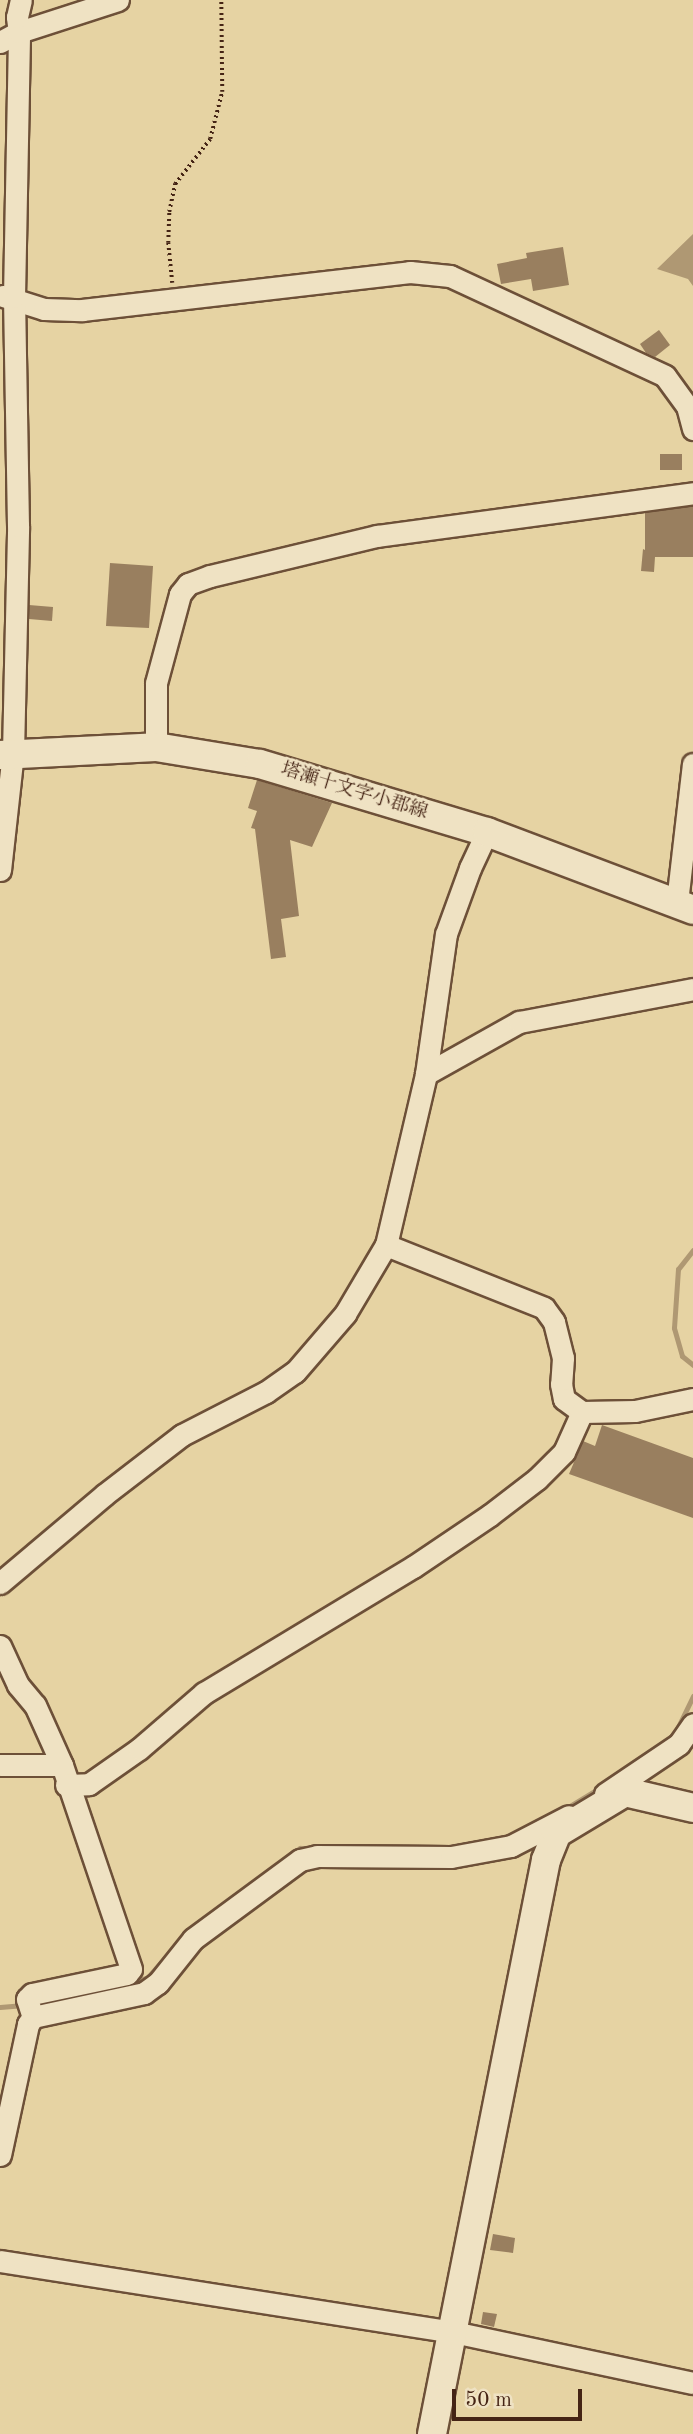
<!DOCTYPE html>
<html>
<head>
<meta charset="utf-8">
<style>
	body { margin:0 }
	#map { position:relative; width:693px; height:2434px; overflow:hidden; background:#e6d3a3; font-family:"Old Standard TT","Noto Serif JP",serif }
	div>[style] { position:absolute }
	.water>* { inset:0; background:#af9873 }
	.stream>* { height:5px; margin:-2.5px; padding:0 2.5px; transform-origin:2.5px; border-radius:2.5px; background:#af9873 }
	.building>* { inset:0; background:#997f5f }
	.path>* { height:3.5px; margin-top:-1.75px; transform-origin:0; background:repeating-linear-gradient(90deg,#452415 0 2px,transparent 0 5.5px) }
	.roads { filter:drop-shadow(2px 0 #6d5038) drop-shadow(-2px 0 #6d5038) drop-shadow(0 2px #6d5038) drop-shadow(0 -2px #6d5038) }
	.street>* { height:21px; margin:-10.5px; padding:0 10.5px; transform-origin:10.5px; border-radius:10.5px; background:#efe2c3 }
	.secondary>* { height:28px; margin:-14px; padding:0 14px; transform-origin:14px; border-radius:14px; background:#efe2c3 }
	span { translate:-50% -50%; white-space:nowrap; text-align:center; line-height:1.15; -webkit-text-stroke:5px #efe2c3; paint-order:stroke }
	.street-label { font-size:19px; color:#452415 }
	.scale { position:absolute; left:452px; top:2389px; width:130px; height:32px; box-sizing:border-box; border:4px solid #452415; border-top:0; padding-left:9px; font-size:21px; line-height:24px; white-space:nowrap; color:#452415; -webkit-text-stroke:5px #efe2c3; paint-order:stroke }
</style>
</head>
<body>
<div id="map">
	<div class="water">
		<div style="clip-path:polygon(693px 234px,693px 286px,688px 279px,657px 269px)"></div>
	</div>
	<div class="stream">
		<div style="left:693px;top:1250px;width:24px;rotate:128deg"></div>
		<div style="left:678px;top:1269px;width:59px;rotate:93.9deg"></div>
		<div style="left:674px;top:1328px;width:29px;rotate:74deg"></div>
		<div style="left:682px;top:1356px;width:14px;rotate:39deg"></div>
		<div style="left:667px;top:1742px;width:14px;rotate:-51deg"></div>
		<div style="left:676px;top:1731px;width:39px;rotate:-64deg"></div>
		<div style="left:565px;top:1809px;width:42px;rotate:-31.4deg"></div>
		<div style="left:291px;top:1854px;width:11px;rotate:-34deg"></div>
		<div style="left:300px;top:1848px;width:11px"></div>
		<div style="left:129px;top:1982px;width:18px;rotate:-13deg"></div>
		<div style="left:147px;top:1978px;width:59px;rotate:-48.4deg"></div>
		<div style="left:0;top:2007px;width:24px;rotate:-5deg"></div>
	</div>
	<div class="building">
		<div style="clip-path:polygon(563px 247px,569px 285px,533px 291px,531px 279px,501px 284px,497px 264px,527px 258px,526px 253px)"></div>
		<div style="clip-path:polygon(659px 330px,670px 345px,655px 357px,646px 353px,640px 344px)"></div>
		<div style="clip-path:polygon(660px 454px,682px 454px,682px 470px,660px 470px)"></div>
		<div style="clip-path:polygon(693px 506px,693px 557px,655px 557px,654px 572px,641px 571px,643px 549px,645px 550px,645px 513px)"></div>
		<div style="clip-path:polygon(110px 563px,153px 566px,149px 628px,106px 626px)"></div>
		<div style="clip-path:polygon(29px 605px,53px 607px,52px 621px,29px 619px)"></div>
		<div style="clip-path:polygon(257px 780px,332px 803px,312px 847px,290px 840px,299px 916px,281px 919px,286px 957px,271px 959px,255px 829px,251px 828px,257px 811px,248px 808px)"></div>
		<div style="clip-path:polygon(602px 1425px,693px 1458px,693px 1518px,569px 1474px,583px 1441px,595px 1446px)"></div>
		<div style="clip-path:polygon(493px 2234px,515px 2238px,513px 2253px,490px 2250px)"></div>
		<div style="clip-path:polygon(483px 2312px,497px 2314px,494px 2327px,481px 2324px)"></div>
	</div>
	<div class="path">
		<div style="left:172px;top:283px;width:40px;rotate:-95.7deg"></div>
		<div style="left:168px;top:243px;width:31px;rotate:-88deg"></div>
		<div style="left:169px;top:212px;width:29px;rotate:-78deg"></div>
		<div style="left:175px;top:184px;width:57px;rotate:-52.1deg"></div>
		<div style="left:210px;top:139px;width:49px;rotate:-75.7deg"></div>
		<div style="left:222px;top:92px;width:92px;rotate:-90.6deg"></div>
	</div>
	<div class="roads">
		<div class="street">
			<div style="left:0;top:42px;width:21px;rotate:-28deg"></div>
			<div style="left:19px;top:32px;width:104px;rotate:-17.9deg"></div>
			<div style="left:3px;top:296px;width:43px;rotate:17.6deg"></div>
			<div style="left:44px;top:309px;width:38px;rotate:2deg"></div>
			<div style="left:82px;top:310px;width:330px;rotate:-6.6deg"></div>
			<div style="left:410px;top:272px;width:40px;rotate:5.7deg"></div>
			<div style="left:450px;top:276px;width:237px;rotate:24.9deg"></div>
			<div style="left:665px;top:376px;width:37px;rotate:54deg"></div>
			<div style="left:687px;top:406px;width:24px;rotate:75deg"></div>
			<div style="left:156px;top:747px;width:64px;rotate:-90deg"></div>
			<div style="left:156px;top:683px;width:92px;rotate:-74.9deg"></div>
			<div style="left:180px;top:594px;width:13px;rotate:-51deg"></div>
			<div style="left:188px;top:584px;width:23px;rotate:-20deg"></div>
			<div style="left:210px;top:576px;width:172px;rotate:-13.5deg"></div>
			<div style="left:377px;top:536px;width:319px;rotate:-7.7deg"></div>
			<div style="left:0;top:870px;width:118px;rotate:-83.7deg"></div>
			<div style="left:13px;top:753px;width:227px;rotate:-88.7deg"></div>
			<div style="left:18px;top:526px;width:229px;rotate:-91deg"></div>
			<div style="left:14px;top:297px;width:265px;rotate:-88.9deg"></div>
			<div style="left:19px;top:32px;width:15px;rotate:-98deg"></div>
			<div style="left:17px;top:17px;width:17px;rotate:-77deg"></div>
			<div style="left:677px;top:902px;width:139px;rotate:-83.4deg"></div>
			<div style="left:426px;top:1074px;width:107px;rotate:-29.2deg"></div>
			<div style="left:519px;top:1022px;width:177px;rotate:-10.7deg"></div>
			<div style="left:386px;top:1245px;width:170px;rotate:21.7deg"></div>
			<div style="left:544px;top:1308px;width:17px;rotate:54deg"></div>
			<div style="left:554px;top:1322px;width:37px;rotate:76deg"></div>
			<div style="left:563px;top:1358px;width:26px;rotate:94deg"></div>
			<div style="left:561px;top:1384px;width:15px;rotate:79deg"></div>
			<div style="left:564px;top:1399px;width:22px;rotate:36deg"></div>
			<div style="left:582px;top:1412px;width:53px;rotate:-1.1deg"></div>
			<div style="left:635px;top:1411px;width:59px;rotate:-11.7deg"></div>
			<div style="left:0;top:1583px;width:136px;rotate:-40.2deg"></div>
			<div style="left:104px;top:1495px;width:98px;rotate:-37.6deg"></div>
			<div style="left:182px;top:1435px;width:94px;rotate:-27.1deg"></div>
			<div style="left:266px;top:1392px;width:35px;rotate:-35deg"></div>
			<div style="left:295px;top:1372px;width:77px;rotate:-49.2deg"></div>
			<div style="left:345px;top:1314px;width:80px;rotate:-59.3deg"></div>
			<div style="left:386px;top:1245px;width:176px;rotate:-76.8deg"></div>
			<div style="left:426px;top:1074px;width:141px;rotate:-81.9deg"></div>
			<div style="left:446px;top:934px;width:70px;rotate:-70deg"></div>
			<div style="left:470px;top:868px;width:40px;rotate:-65deg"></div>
			<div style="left:0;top:1646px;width:43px;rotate:65.2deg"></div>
			<div style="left:18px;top:1685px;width:26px;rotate:50deg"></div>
			<div style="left:35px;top:1705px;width:66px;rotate:65.8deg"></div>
			<div style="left:62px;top:1765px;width:215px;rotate:71.3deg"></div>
			<div style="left:131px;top:1969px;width:6px;rotate:129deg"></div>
			<div style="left:127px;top:1974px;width:97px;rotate:168.1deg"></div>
			<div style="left:32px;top:1994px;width:7px;rotate:135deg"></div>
			<div style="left:27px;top:1999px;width:19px;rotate:72deg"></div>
			<div style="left:0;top:1765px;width:62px"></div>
			<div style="left:66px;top:1785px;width:23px;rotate:-2deg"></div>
			<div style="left:89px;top:1784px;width:61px;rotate:-35deg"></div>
			<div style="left:139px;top:1749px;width:86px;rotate:-40.7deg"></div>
			<div style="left:204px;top:1693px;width:244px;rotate:-31.1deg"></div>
			<div style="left:413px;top:1567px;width:93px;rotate:-34deg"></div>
			<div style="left:490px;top:1515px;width:59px;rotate:-37.5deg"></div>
			<div style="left:537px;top:1479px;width:38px;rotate:-45deg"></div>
			<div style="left:564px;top:1452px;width:44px;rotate:-65.8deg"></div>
			<div style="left:605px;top:1794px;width:89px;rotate:-34deg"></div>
			<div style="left:679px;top:1744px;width:24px;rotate:-55deg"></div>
			<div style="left:0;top:2155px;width:134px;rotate:-77.9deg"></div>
			<div style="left:28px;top:2024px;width:9px;rotate:-54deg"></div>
			<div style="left:33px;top:2017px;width:114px;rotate:-12.2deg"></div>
			<div style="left:144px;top:1993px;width:17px;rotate:-36deg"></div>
			<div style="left:158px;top:1983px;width:56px;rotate:-51.5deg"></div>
			<div style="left:193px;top:1939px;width:133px;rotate:-36.4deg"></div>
			<div style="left:300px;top:1860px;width:17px;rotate:-13deg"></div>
			<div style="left:317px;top:1856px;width:134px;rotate:0.4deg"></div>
			<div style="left:451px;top:1857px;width:61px;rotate:-10.4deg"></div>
			<div style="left:511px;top:1846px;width:65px;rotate:-27.3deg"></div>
			<div style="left:0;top:2261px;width:459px;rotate:8.9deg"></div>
			<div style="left:453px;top:2332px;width:245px;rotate:12deg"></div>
		</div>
		<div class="secondary">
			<div style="left:0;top:755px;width:156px;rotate:-2.9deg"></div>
			<div style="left:156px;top:747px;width:105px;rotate:9.3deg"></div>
			<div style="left:260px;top:764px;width:237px;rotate:16.7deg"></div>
			<div style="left:487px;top:832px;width:220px;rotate:20.7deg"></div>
			<div style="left:432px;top:2434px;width:585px;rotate:-78.77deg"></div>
			<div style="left:546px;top:1860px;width:29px;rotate:-68deg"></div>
			<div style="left:557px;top:1833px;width:79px;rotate:-31.1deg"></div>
			<div style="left:625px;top:1792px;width:70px;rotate:13.2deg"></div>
		</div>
	</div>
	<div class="street-label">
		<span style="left:354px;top:792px;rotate:17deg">塔瀬十文字小郡線</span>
	</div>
	<div class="scale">50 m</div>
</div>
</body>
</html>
